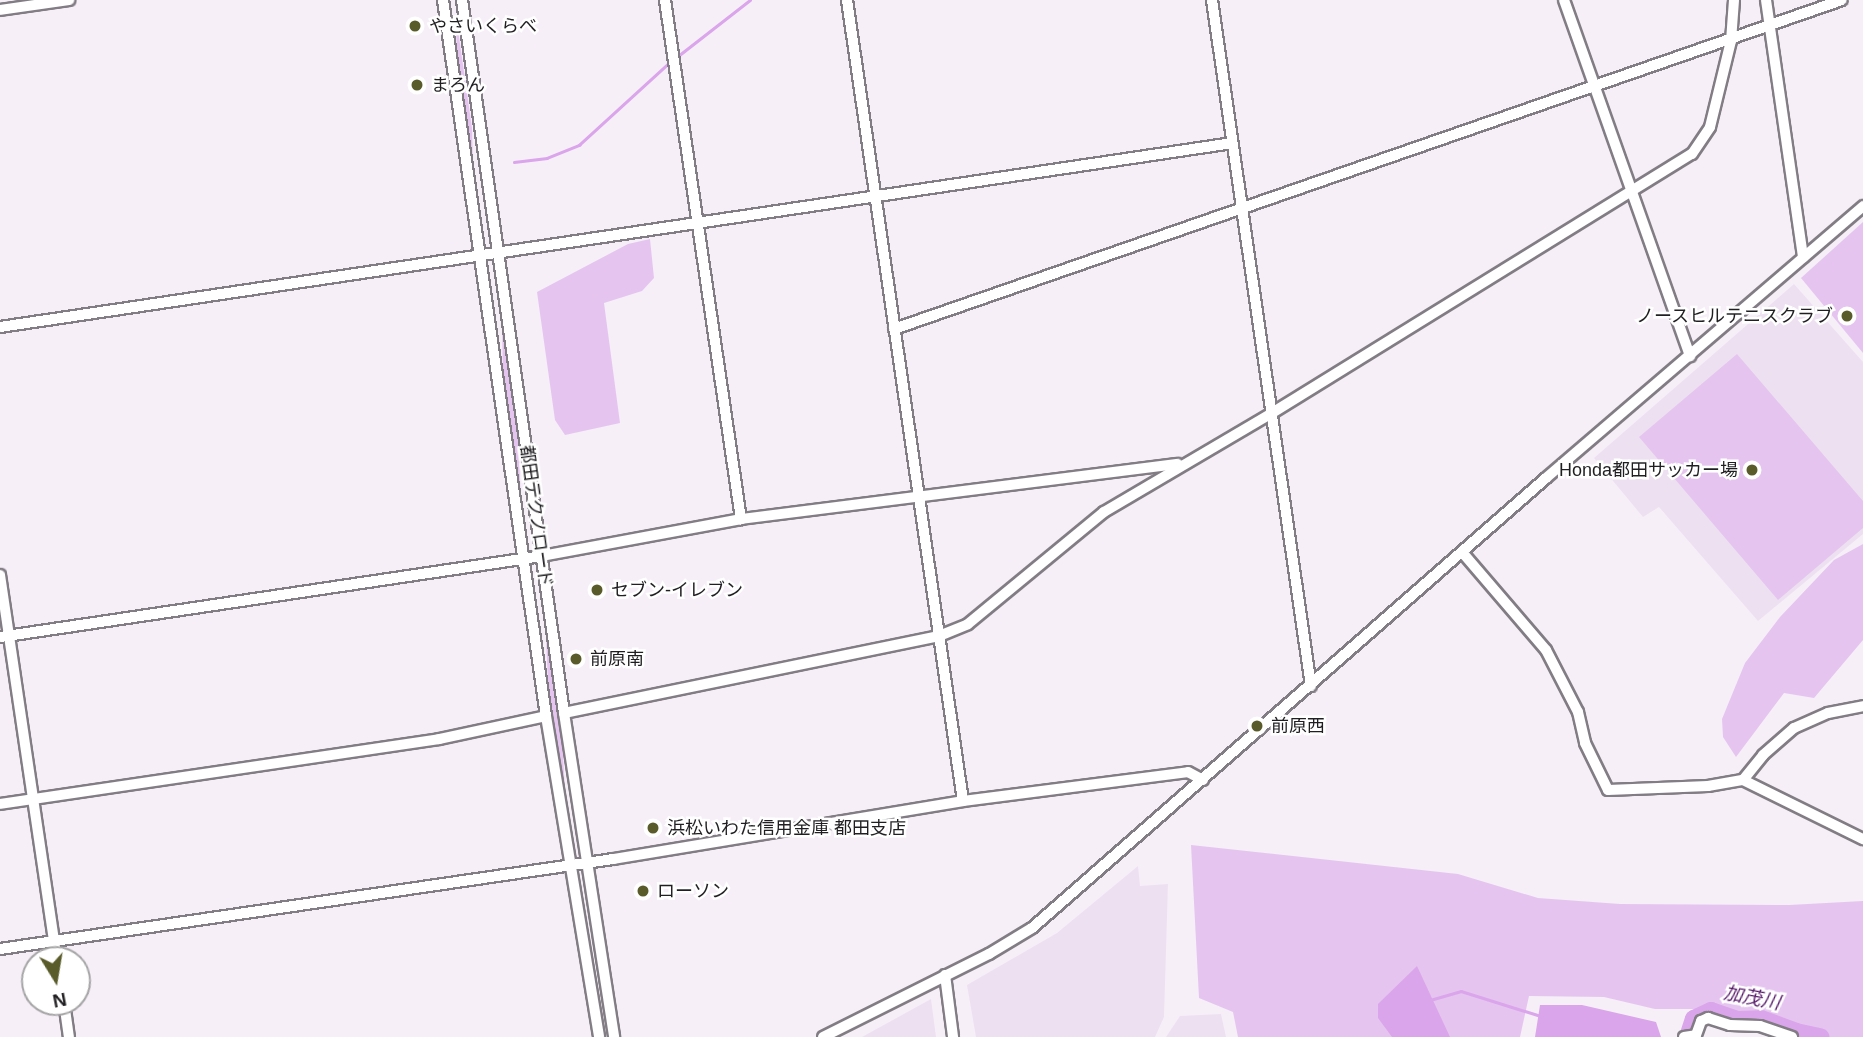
<!DOCTYPE html>
<html>
<head>
<meta charset="utf-8">
<style>
	body { margin:0 }
	#map { position:relative; width:1863px; height:1037px; overflow:hidden; background:#f6eff8; font-family:Arial,"Noto Sans JP",sans-serif }
	div>[style] { position:absolute }
	.built>* { inset:0; background:#ede1f1 }
	.green>* { inset:0; background:#e5c5ef }
	.water>* { inset:0; background:#daa5ea }
	.stream>* { height:2.5px; margin:-1.25px; padding:0 1.25px; transform-origin:1.25px; border-radius:1.25px; background:#daa5ea }
	.river>* { height:18px; margin:-9px; padding:0 9px; transform-origin:9px; border-radius:9px; background:#daa5ea }
	.roads { filter:drop-shadow(2px 0 #827c84) drop-shadow(-2px 0 #827c84) drop-shadow(0 2px #827c84) drop-shadow(0 -2px #827c84) }
	.minor>* { height:10px; margin:-5px; padding:0 5px; transform-origin:5px; border-radius:5px; background:#fff }
	.dots>* { width:19px; height:19px; translate:-50% -50%; box-sizing:border-box; border:4px solid #fff; border-radius:50% }
	span { translate:-50% -50%; white-space:nowrap; text-align:center; line-height:1.15; -webkit-text-stroke:5px #fff; paint-order:stroke }
	.poi-label { font-size:18px; color:#201e21 }
	.left { translate:0 -50%; text-align:left }
	.right { translate:-100% -50%; text-align:right }
	.street-label { font-size:18px; color:#201e21 }
	.water-label { font-size:19px; color:#58196a; font-style:italic }
	.north { position:absolute; left:21px; top:946px; width:70px; height:70px; box-sizing:border-box; background:#fff; border:2px solid #a6a5a6; border-radius:50%; rotate:169deg; font-size:19px; font-weight:700; line-height:28px; text-align:center; color:#201e21 }
	.north::after { content:''; display:block; margin:auto; width:24px; height:32px; background:#595c2a; clip-path:polygon(50% 0,100% 100%,50% 72%,0 100%) }
</style>
</head>
<body>
<div id="map">
	<div class="built">
		<div style="clip-path:polygon(1794px 284px,1863px 362px,1863px 534px,1758px 621px,1659px 507px,1643px 517px,1594px 458px)"></div>
		<div style="clip-path:polygon(1138px 866px,1140px 886px,1168px 884px,1164px 1017px,1155px 1037px,976px 1037px,967px 985px,1057px 933px)"></div>
		<div style="clip-path:polygon(931px 999px,936px 1037px,862px 1037px)"></div>
		<div style="clip-path:polygon(1221px 1014px,1226px 1037px,1166px 1037px,1180px 1016px)"></div>
	</div>
	<div class="green">
		<div style="clip-path:polygon(456px 16px,472px 128px,473px 169px,457px 68px)"></div>
		<div style="clip-path:polygon(1863px 222px,1863px 353px,1801px 278px)"></div>
		<div style="clip-path:polygon(650px 239px,654px 278px,642px 291px,604px 303px,620px 423px,565px 435px,555px 420px,537px 292px,628px 244px)"></div>
		<div style="clip-path:polygon(502px 326px,518px 438px,521px 500px,503px 377px)"></div>
		<div style="clip-path:polygon(1737px 354px,1863px 501px,1863px 528px,1778px 600px,1639px 437px)"></div>
		<div style="clip-path:polygon(1863px 544px,1863px 640px,1814px 698px,1784px 693px,1736px 757px,1723px 737px,1722px 719px,1745px 663px,1780px 617px,1834px 560px)"></div>
		<div style="clip-path:polygon(546px 637px,562px 737px,565px 791px,548px 683px)"></div>
		<div style="clip-path:polygon(1191px 845px,1458px 874px,1538px 898px,1620px 904px,1789px 905px,1863px 901px,1863px 1037px,1815px 1037px,1709px 1009px,1655px 1009px,1604px 997px,1529px 996px,1520px 1037px,1238px 1037px,1233px 1012px,1199px 998px)"></div>
	</div>
	<div class="water">
		<div style="clip-path:polygon(1417px 966px,1450px 1037px,1392px 1037px,1378px 1018px,1378px 1004px)"></div>
		<div style="clip-path:polygon(1540px 1005px,1582px 1005px,1656px 1022px,1661px 1037px,1535px 1037px)"></div>
	</div>
	<div class="stream">
		<div style="left:678px;top:56px;width:91px;rotate:-37.9deg"></div>
		<div style="left:514px;top:162px;width:33px;rotate:-7deg"></div>
		<div style="left:547px;top:158px;width:35px;rotate:-22deg"></div>
		<div style="left:579px;top:145px;width:123px;rotate:-42.4deg"></div>
		<div style="left:1430px;top:1000px;width:32px;rotate:-16deg"></div>
		<div style="left:1461px;top:991px;width:84px;rotate:17.4deg"></div>
	</div>
	<div class="river">
		<div style="left:1688px;top:1037px;width:19px;rotate:-72deg"></div>
		<div style="left:1694px;top:1019px;width:19px;rotate:-25deg"></div>
		<div style="left:1711px;top:1011px;width:28px;rotate:19deg"></div>
		<div style="left:1737px;top:1020px;width:24px;rotate:-2deg"></div>
		<div style="left:1761px;top:1019px;width:37px;rotate:20deg"></div>
		<div style="left:1796px;top:1032px;width:25px;rotate:12deg"></div>
	</div>
	<div class="roads">
		<div class="minor">
			<div style="left:443px;top:0;width:723px;rotate:81.81deg"></div>
			<div style="left:546px;top:716px;width:325px;rotate:80.6deg"></div>
			<div style="left:462px;top:0;width:720px;rotate:81.86deg"></div>
			<div style="left:564px;top:713px;width:328px;rotate:81.2deg"></div>
			<div style="left:665px;top:0;width:525px;rotate:81.67deg"></div>
			<div style="left:847px;top:0;width:809px;rotate:81.76deg"></div>
			<div style="left:1212px;top:0;width:693px;rotate:81.79deg"></div>
			<div style="left:1564px;top:0;width:378px;rotate:70.5deg"></div>
			<div style="left:1766px;top:0;width:260px;rotate:81.8deg"></div>
			<div style="left:0;top:10px;width:70px;rotate:-8.2deg"></div>
			<div style="left:0;top:327px;width:1246px;rotate:-8.49deg"></div>
			<div style="left:894px;top:329px;width:1003px;rotate:-19.14deg"></div>
			<div style="left:1462px;top:552px;width:129px;rotate:49.4deg"></div>
			<div style="left:1546px;top:650px;width:70px;rotate:62.7deg"></div>
			<div style="left:1578px;top:712px;width:32px;rotate:77deg"></div>
			<div style="left:1585px;top:743px;width:52px;rotate:63.9deg"></div>
			<div style="left:1608px;top:790px;width:100px;rotate:-2.3deg"></div>
			<div style="left:1708px;top:786px;width:36px;rotate:-10deg"></div>
			<div style="left:1743px;top:780px;width:32px;rotate:-51deg"></div>
			<div style="left:1763px;top:755px;width:41px;rotate:-41.1deg"></div>
			<div style="left:1794px;top:728px;width:37px;rotate:-24deg"></div>
			<div style="left:1828px;top:713px;width:36px;rotate:-11deg"></div>
			<div style="left:0;top:575px;width:389px;rotate:81.6deg"></div>
			<div style="left:0;top:637px;width:548px;rotate:-8.5deg"></div>
			<div style="left:542px;top:556px;width:202px;rotate:-10.5deg"></div>
			<div style="left:741px;top:519px;width:440px;rotate:-7.2deg"></div>
			<div style="left:564px;top:713px;width:383px;rotate:-11.6deg"></div>
			<div style="left:939px;top:636px;width:31px;rotate:-22deg"></div>
			<div style="left:968px;top:624px;width:176px;rotate:-39.5deg"></div>
			<div style="left:1104px;top:512px;width:195px;rotate:-30.5deg"></div>
			<div style="left:1272px;top:413px;width:493px;rotate:-31.7deg"></div>
			<div style="left:1692px;top:154px;width:32px;rotate:-56deg"></div>
			<div style="left:1710px;top:127px;width:89px;rotate:-76.3deg"></div>
			<div style="left:1731px;top:41px;width:41px;rotate:-85.8deg"></div>
			<div style="left:1743px;top:780px;width:134px;rotate:26.2deg"></div>
			<div style="left:0;top:804px;width:444px;rotate:-8.4deg"></div>
			<div style="left:439px;top:739px;width:109px;rotate:-12.1deg"></div>
			<div style="left:0;top:949px;width:620px;rotate:-8.35deg"></div>
			<div style="left:613px;top:859px;width:355px;rotate:-9.4deg"></div>
			<div style="left:963px;top:801px;width:227px;rotate:-7.3deg"></div>
			<div style="left:1188px;top:772px;width:17px;rotate:28deg"></div>
			<div style="left:945px;top:975px;width:63px;rotate:82.6deg"></div>
			<div style="left:64px;top:1002px;width:35px;rotate:82deg"></div>
			<div style="left:823px;top:1037px;width:186px;rotate:-26.6deg"></div>
			<div style="left:989px;top:954px;width:50px;rotate:-31.2deg"></div>
			<div style="left:1032px;top:928px;width:683px;rotate:-41.2deg"></div>
			<div style="left:1546px;top:478px;width:418px;rotate:-40.6deg"></div>
			<div style="left:1684px;top:1037px;width:12px;rotate:-9deg"></div>
			<div style="left:1696px;top:1035px;width:15px;rotate:-70deg"></div>
			<div style="left:1701px;top:1021px;width:8px;rotate:-23deg"></div>
			<div style="left:1708px;top:1018px;width:23px;rotate:18deg"></div>
			<div style="left:1730px;top:1025px;width:30px;rotate:2deg"></div>
			<div style="left:1760px;top:1026px;width:34px;rotate:19deg"></div>
		</div>
	</div>
	<div class="dots">
		<div style="left:415px;top:26px;background:#595c2a"></div>
		<div style="left:417px;top:85px;background:#595c2a"></div>
		<div style="left:1847px;top:316px;background:#595c2a"></div>
		<div style="left:1752px;top:470px;background:#595c2a"></div>
		<div style="left:597px;top:590px;background:#595c2a"></div>
		<div style="left:576px;top:659px;background:#595c2a"></div>
		<div style="left:1257px;top:726px;background:#595c2a"></div>
		<div style="left:653px;top:828px;background:#595c2a"></div>
		<div style="left:643px;top:891px;background:#595c2a"></div>
	</div>
	<div class="poi-label">
		<span class="left" style="left:429px;top:26px">やさいくらべ</span>
		<span class="left" style="left:431px;top:85px">まろん</span>
		<span class="right" style="left:1833px;top:316px">ノースヒルテニスクラブ</span>
		<span class="right" style="left:1738px;top:470px">Honda都田サッカー場</span>
		<span class="left" style="left:611px;top:590px">セブン-イレブン</span>
		<span class="left" style="left:590px;top:659px">前原南</span>
		<span class="left" style="left:1271px;top:726px">前原西</span>
		<span class="left" style="left:667px;top:828px">浜松いわた信用金庫 都田支店</span>
		<span class="left" style="left:657px;top:891px">ローソン</span>
	</div>
	<div class="street-label">
		<span style="left:536px;top:516px;rotate:82deg">都田テクノロード</span>
	</div>
	<div class="water-label">
		<span style="left:1752px;top:998px;rotate:11deg">加茂川</span>
	</div>
	<div class="north">N</div>
</div>
</body>
</html>
